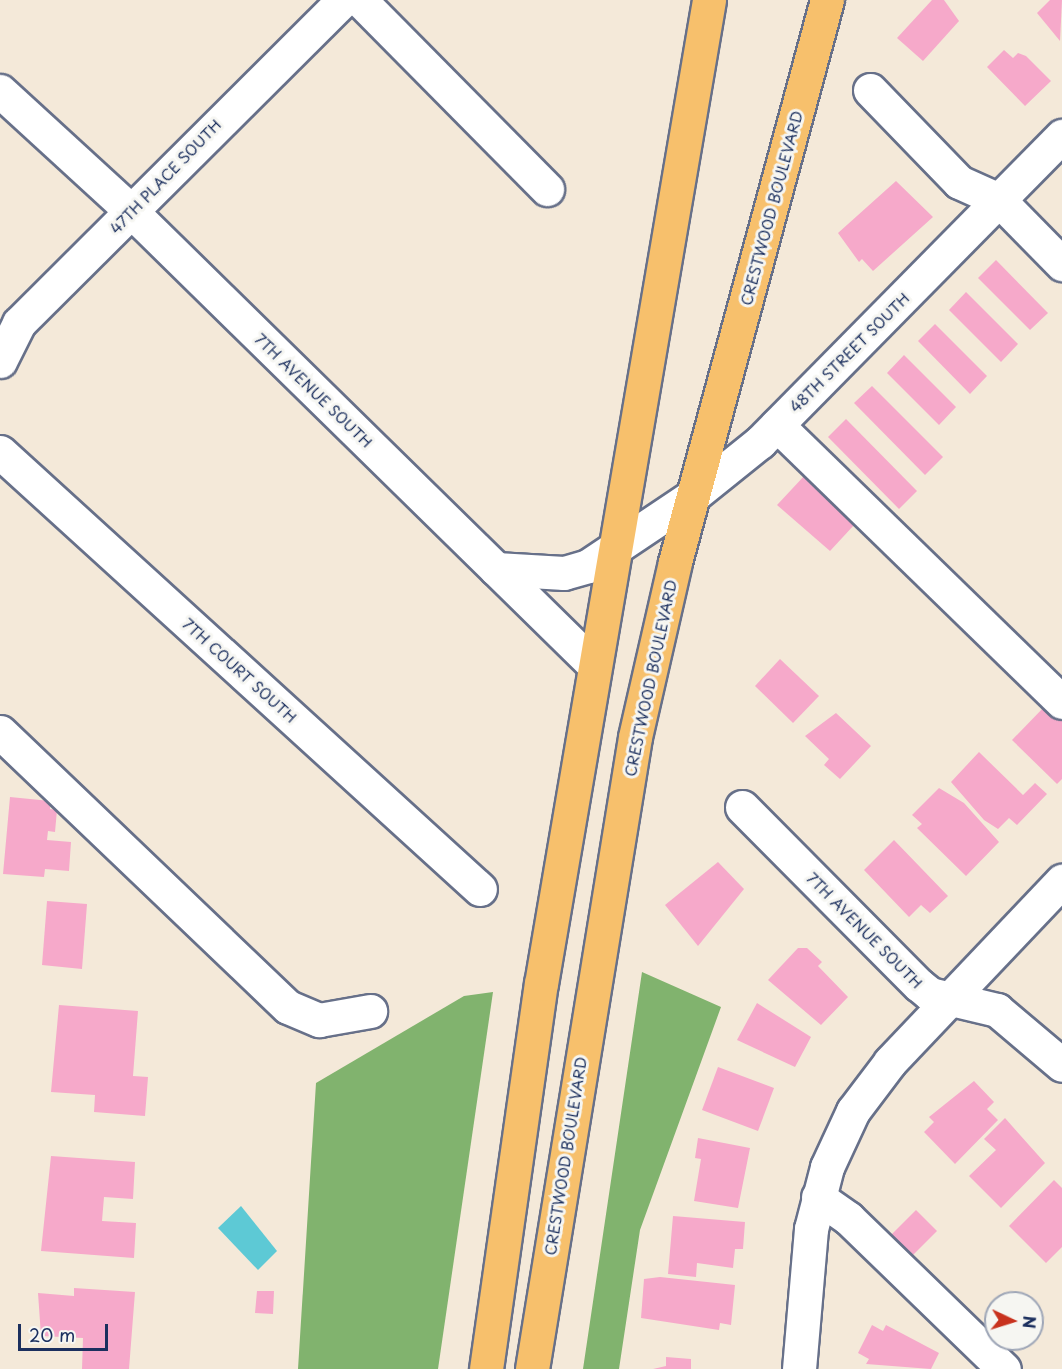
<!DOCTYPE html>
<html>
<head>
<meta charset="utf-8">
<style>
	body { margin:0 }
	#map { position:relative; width:1062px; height:1369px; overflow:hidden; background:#f4e9d9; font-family:"Playpen Sans",sans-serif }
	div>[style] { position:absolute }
	.forest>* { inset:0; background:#81b36e }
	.water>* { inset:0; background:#5dc9d5 }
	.building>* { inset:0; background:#f6a9ca }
	.roads { filter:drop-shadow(2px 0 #677089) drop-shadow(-2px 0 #677089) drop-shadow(0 2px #677089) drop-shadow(0 -2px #677089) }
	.minor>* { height:33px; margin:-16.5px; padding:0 16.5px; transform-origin:16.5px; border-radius:16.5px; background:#fff }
	.major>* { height:33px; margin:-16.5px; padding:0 16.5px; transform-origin:16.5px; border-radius:16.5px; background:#f7c06c }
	span { translate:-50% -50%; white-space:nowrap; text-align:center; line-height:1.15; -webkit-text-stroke:6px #f6f6f2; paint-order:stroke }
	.street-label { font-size:15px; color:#1b2f5e }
	.north { position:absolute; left:984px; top:1291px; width:60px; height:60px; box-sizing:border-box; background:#f6f6f2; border:2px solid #9ea6b7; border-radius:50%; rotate:94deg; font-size:16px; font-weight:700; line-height:24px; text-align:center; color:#1b2f5e }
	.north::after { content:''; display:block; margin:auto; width:21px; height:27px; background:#c8321e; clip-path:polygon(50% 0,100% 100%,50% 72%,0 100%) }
	.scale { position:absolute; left:18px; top:1324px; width:90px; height:27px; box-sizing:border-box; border:3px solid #1b2f5e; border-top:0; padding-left:8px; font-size:18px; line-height:21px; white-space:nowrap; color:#1b2f5e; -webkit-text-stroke:4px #f6f6f2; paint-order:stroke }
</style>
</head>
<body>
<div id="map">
	<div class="forest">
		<div style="clip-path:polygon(642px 972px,721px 1007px,640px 1230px,619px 1369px,583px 1369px)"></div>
		<div style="clip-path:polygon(493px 992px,438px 1369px,298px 1369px,316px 1083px,464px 996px)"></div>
	</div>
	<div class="water">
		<div style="clip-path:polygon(241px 1206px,277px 1251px,258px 1270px,218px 1228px)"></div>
	</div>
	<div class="building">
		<div style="clip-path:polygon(932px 0,944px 0,959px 21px,923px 61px,897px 38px)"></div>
		<div style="clip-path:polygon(1050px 0,1062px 0,1060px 41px,1037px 13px)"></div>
		<div style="clip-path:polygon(1004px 50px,1013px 58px,1018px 53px,1026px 56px,1051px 81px,1025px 106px,987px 67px)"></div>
		<div style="clip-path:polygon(896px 181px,933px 217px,873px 271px,862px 259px,859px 262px,838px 233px)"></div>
		<div style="clip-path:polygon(996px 260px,1048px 313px,1030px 330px,978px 278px)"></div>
		<div style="clip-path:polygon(966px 292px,1018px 344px,1001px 362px,949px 310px)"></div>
		<div style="clip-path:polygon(935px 324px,987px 376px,970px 394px,918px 341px)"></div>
		<div style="clip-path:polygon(904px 355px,956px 407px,939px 425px,887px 373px)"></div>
		<div style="clip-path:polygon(872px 386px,943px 457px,925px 475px,854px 403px)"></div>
		<div style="clip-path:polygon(846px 419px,917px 491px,899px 509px,828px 437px)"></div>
		<div style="clip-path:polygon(806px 474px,855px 524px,830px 551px,777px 505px)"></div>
		<div style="clip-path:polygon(780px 659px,819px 696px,793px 723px,755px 686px)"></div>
		<div style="clip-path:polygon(1046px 705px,1062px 720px,1062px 779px,1057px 784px,1012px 740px)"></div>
		<div style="clip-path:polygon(836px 713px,871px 746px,840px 779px,824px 765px,829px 759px,805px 736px)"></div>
		<div style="clip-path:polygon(979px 752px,1023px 795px,1035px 783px,1047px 794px,1017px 825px,1009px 818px,998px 829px,984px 820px,951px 782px)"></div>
		<div style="clip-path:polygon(939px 788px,964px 803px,999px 842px,966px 876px,917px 828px,922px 824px,912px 815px)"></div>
		<div style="clip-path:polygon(10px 797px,50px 801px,50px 809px,57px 810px,55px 832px,48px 831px,47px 840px,71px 842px,69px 871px,45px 869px,44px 877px,3px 874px)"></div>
		<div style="clip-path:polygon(894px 840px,948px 896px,930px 913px,921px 905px,909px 917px,864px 870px)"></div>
		<div style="clip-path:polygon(718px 862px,744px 889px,698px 946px,665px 905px)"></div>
		<div style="clip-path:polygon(47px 901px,87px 904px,82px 969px,42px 965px)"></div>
		<div style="clip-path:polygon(798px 948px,807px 948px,822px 962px,818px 966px,848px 997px,821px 1025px,768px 980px)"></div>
		<div style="clip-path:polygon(757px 1003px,811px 1037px,795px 1067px,737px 1040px)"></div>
		<div style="clip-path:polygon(59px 1005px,138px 1011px,133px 1076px,148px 1077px,145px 1116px,94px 1112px,95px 1095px,51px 1092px)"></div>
		<div style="clip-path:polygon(718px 1067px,774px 1088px,758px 1131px,702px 1110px)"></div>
		<div style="clip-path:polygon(974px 1081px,994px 1102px,987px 1109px,998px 1120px,955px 1164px,924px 1132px,934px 1122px,929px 1117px)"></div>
		<div style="clip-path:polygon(1005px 1118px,1045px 1163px,1001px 1208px,969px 1176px,996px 1150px,984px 1139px)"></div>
		<div style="clip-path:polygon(698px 1138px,750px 1148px,738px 1208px,694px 1201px,701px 1159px,695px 1158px)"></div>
		<div style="clip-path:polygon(51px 1156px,135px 1162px,133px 1199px,104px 1197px,102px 1221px,136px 1223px,134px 1258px,41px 1251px)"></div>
		<div style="clip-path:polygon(1054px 1180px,1062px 1188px,1062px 1247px,1046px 1263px,1009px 1226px)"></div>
		<div style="clip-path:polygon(916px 1210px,937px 1231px,911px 1257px,890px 1236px)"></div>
		<div style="clip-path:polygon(673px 1216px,745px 1222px,743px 1249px,735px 1249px,733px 1268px,697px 1263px,696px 1277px,668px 1274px)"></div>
		<div style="clip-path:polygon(660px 1277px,735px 1285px,731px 1325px,720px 1323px,719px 1330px,641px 1318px,644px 1279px)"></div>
		<div style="clip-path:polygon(74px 1288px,135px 1292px,129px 1369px,82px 1369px,83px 1338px,41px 1336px,38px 1293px,74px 1296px)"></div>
		<div style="clip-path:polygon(257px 1291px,274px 1291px,273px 1314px,255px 1313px)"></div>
		<div style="clip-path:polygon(872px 1325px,883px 1331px,886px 1325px,939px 1353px,931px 1369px,866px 1364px,869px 1359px,858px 1353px)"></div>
		<div style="clip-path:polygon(666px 1357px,691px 1359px,691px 1369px,653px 1369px,666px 1366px)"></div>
	</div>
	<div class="roads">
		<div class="minor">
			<div style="left:360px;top:0;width:266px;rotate:45.3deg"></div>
			<div style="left:870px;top:90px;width:128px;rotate:45.9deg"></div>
			<div style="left:959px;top:182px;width:44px;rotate:24.2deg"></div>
			<div style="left:999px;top:200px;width:90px;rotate:45.5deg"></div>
			<div style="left:0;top:91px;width:178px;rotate:42.5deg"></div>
			<div style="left:131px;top:211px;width:648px;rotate:44.44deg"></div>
			<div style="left:0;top:361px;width:42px;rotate:-63.4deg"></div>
			<div style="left:19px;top:323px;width:457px;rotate:-44.9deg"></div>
			<div style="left:777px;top:425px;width:397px;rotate:44.2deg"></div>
			<div style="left:0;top:452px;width:649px;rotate:42.32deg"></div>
			<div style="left:496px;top:569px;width:68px;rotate:3.4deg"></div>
			<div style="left:564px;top:573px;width:25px;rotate:-16deg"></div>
			<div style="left:588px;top:566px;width:128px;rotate:-33.8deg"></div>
			<div style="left:694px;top:495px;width:85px;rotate:-38.8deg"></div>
			<div style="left:760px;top:442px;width:430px;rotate:-45.4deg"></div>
			<div style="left:0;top:732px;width:398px;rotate:43.7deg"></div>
			<div style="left:288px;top:1007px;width:34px;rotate:23deg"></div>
			<div style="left:319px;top:1020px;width:52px;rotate:-10deg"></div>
			<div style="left:742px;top:807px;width:251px;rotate:45.2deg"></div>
			<div style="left:919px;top:985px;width:14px;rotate:39deg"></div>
			<div style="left:930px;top:994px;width:69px;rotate:13.4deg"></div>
			<div style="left:997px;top:1010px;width:85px;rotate:40.2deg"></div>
			<div style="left:818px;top:1197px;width:37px;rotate:35deg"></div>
			<div style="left:848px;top:1218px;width:217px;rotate:44.1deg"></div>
			<div style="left:799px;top:1369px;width:141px;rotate:-85.1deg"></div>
			<div style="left:811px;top:1229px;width:64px;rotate:-75.5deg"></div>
			<div style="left:827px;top:1167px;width:62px;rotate:-65.1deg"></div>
			<div style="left:853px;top:1111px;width:61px;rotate:-52.9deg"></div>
			<div style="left:890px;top:1062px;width:250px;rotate:-46.5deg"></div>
		</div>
		<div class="major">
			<div style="left:486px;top:1369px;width:389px;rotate:-81.9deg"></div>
			<div style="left:541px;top:984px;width:998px;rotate:-80.31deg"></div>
			<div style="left:532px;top:1369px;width:640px;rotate:-80.74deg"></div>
			<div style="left:635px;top:737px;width:180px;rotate:-77.1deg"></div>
			<div style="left:675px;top:562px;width:582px;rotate:-74.87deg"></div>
		</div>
	</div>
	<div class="street-label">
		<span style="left:165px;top:176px;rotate:-46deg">47TH PLACE SOUTH</span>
		<span style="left:771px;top:208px;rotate:-75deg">CRESTWOOD BOULEVARD</span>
		<span style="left:849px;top:352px;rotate:-45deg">48TH STREET SOUTH</span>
		<span style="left:314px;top:390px;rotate:44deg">7TH AVENUE SOUTH</span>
		<span style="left:240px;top:670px;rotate:42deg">7TH COURT SOUTH</span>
		<span style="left:650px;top:678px;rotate:-78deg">CRESTWOOD BOULEVARD</span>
		<span style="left:865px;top:930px;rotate:45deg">7TH AVENUE SOUTH</span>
		<span style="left:565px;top:1156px;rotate:-81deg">CRESTWOOD BOULEVARD</span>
	</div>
	<div class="north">N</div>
	<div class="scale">20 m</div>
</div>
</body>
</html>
